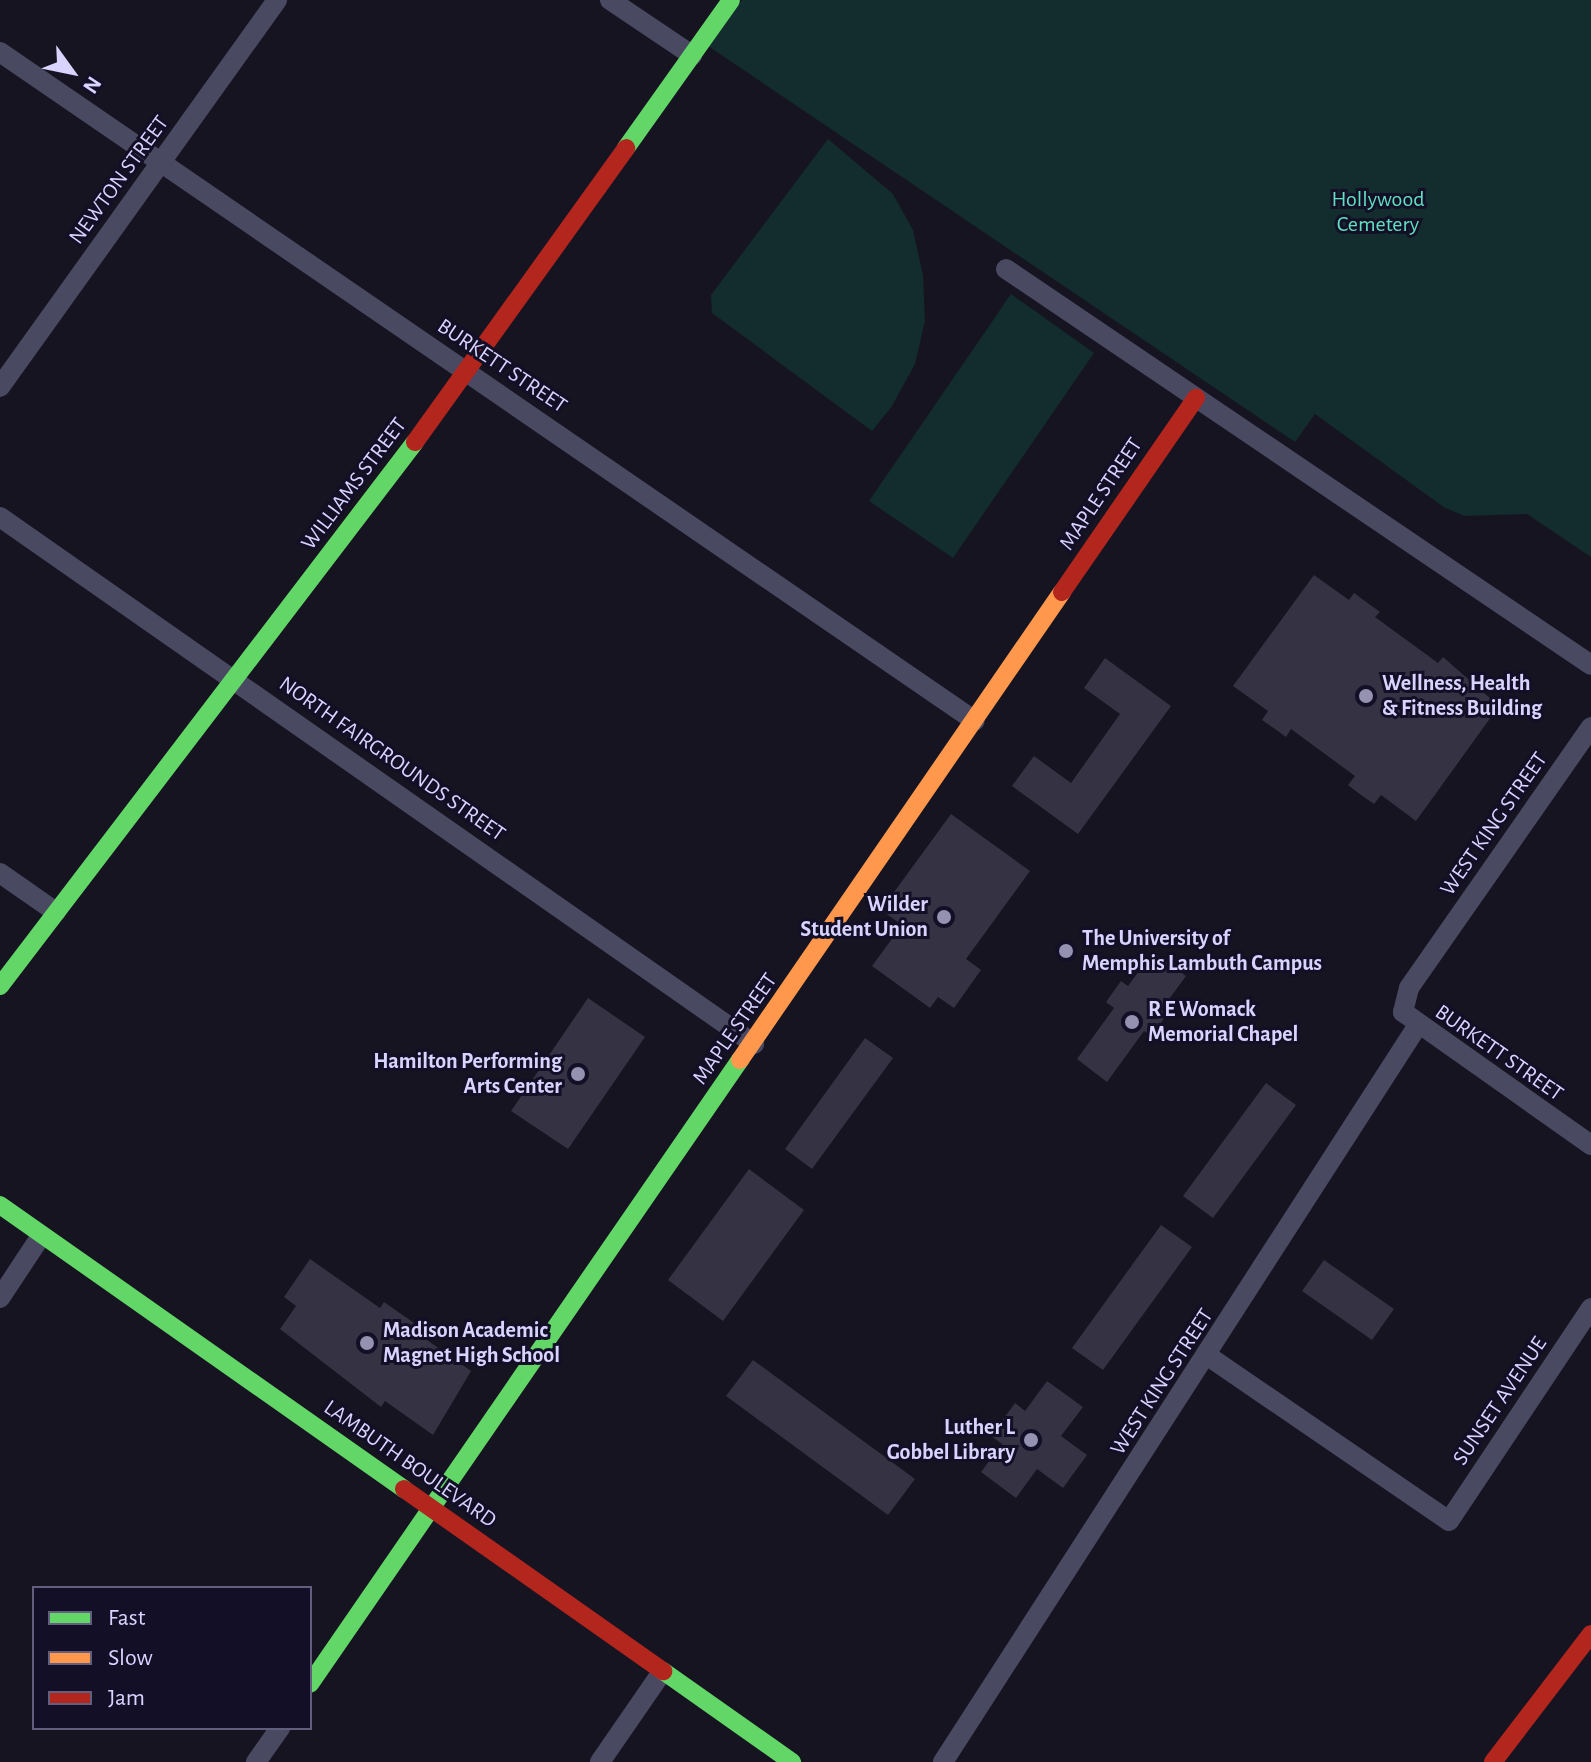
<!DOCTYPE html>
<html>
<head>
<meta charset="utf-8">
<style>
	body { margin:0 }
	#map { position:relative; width:1591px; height:1762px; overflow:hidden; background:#161421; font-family:"Alegreya Sans",sans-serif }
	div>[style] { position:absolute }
	.green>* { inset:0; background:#132c2d }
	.building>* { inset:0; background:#343243 }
	.street>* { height:20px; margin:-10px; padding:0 10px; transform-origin:10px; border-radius:10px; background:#4a4962 }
	.fast>* { height:18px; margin:-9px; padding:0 9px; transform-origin:9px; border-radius:9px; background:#63d668 }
	.slow>* { height:18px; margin:-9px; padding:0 9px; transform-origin:9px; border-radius:9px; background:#ff974d }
	.jam>* { height:18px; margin:-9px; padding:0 9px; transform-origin:9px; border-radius:9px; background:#b3261e }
	.dots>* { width:22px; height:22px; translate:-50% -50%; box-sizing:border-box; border:4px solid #130f26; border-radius:50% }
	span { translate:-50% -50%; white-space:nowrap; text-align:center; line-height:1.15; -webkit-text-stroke:6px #130f26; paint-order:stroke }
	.street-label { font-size:22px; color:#d9d4ff }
	.park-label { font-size:22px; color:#5fe0c0 }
	.poi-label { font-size:22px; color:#d9d4ff; font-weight:700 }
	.left { translate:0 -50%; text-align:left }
	.right { translate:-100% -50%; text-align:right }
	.legend { position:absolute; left:32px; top:1586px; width:280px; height:144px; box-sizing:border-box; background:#130f26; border:2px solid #625e7d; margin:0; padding:10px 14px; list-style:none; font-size:24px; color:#d9d4ff }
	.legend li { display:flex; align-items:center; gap:16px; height:40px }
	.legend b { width:40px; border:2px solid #625e7d }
	.north { position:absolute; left:32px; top:32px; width:80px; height:80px; -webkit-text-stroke:6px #130f26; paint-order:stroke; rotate:123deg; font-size:22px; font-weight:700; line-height:32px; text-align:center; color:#d9d4ff }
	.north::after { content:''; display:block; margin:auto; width:28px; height:36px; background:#d9d4ff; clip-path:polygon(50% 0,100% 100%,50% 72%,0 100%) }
</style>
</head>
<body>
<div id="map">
	<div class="green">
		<div style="clip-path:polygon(742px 0,1591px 0,1591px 557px,1527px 514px,1465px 516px,1445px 508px,1315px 414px,1295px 442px,708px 46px)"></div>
		<div style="clip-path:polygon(828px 139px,893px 194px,913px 230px,923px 275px,925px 321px,915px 364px,892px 406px,872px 431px,712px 313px,711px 295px)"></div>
		<div style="clip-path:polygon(1011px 294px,1094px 353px,953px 558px,869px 501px)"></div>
	</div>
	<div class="building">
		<div style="clip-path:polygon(1314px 575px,1349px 600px,1354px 593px,1380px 612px,1375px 617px,1438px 663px,1443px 657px,1499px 706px,1416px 821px,1381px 795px,1374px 804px,1361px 795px,1348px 785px,1355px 776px,1291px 729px,1286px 737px,1275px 729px,1262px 720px,1268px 711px,1233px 686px)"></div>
		<div style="clip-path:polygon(1105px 658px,1171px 706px,1078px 834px,1012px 786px,1034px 756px,1071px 783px,1120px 714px,1084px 688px)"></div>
		<div style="clip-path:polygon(951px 814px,1030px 871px,966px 959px,981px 970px,954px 1008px,938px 997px,930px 1008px,872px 966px,902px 925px,881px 910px)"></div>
		<div style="clip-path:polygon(1153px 952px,1186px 976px,1161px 1010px,1167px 1014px,1152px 1036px,1144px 1031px,1107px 1082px,1077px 1059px,1114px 1008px,1106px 1002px,1121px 981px,1128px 986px)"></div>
		<div style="clip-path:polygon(588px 998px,645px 1037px,568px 1149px,511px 1111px)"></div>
		<div style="clip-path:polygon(865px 1038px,893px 1058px,812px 1169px,785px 1149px)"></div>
		<div style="clip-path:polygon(1266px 1083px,1296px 1105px,1213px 1218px,1183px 1196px)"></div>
		<div style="clip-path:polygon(749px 1169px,804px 1210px,723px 1321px,668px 1280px)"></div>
		<div style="clip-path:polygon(1161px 1225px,1192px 1247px,1103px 1370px,1072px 1348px)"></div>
		<div style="clip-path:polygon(310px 1259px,380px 1308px,384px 1302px,414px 1323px,410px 1328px,471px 1371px,433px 1435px,385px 1401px,381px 1407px,280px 1329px,296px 1306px,284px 1297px)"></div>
		<div style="clip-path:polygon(1324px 1260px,1394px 1309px,1372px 1340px,1302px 1291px)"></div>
		<div style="clip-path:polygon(753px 1360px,915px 1479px,888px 1515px,726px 1396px)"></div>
		<div style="clip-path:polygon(1047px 1381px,1083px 1407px,1061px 1436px,1087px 1455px,1063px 1488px,1037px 1469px,1016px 1498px,981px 1472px,1002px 1444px,991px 1436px,1015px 1403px,1025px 1411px)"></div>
	</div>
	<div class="street">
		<div style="left:610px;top:0;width:99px;rotate:33.9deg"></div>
		<div style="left:0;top:52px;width:1182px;rotate:34.46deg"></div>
		<div style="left:1006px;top:269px;width:706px;rotate:34.09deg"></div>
		<div style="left:0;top:387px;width:476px;rotate:-54.4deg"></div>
		<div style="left:0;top:517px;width:920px;rotate:34.95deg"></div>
		<div style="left:1591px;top:727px;width:318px;rotate:124.9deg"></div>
		<div style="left:1409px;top:988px;width:25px;rotate:104deg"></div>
		<div style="left:1403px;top:1012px;width:230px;rotate:35.3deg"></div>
		<div style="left:0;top:873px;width:68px;rotate:34.9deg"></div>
		<div style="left:0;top:1298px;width:74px;rotate:-56.5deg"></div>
		<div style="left:1208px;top:1356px;width:292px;rotate:34.4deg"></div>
		<div style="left:1449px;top:1521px;width:256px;rotate:-56.3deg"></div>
		<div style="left:256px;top:1762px;width:42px;rotate:-54.8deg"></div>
		<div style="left:600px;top:1762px;width:109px;rotate:-55.4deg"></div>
		<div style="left:943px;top:1762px;width:877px;rotate:-57.2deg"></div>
	</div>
	<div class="fast">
		<div style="left:626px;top:148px;width:181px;rotate:-54.6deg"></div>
		<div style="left:0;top:986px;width:684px;rotate:-52.66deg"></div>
		<div style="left:0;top:1205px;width:494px;rotate:35.1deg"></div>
		<div style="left:663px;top:1671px;width:158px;rotate:35.2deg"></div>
		<div style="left:310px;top:1684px;width:758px;rotate:-55.43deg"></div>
	</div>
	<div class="slow">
		<div style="left:740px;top:1060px;width:568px;rotate:-55.47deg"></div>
	</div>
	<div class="jam">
		<div style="left:415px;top:442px;width:362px;rotate:-54.3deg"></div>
		<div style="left:1062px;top:592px;width:236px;rotate:-55.4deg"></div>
		<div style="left:404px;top:1489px;width:317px;rotate:35.1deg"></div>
		<div style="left:1493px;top:1762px;width:161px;rotate:-52.6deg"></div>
	</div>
	<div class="dots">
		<div style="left:1366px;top:696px;background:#9591b1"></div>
		<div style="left:944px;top:917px;background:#9591b1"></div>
		<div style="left:1066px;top:951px;background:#9591b1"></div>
		<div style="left:1132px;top:1022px;background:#9591b1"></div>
		<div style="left:578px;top:1074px;background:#9591b1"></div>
		<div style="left:367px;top:1343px;background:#9591b1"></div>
		<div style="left:1031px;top:1440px;background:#9591b1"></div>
	</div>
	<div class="street-label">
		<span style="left:119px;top:180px;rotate:-54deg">NEWTON STREET</span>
		<span style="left:502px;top:366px;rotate:34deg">BURKETT STREET</span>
		<span style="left:354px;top:484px;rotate:-53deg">WILLIAMS STREET</span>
		<span style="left:1101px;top:494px;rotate:-56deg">MAPLE STREET</span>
		<span style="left:392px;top:759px;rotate:35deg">NORTH FAIRGROUNDS STREET</span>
		<span style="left:1494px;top:824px;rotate:-55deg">WEST KING STREET</span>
		<span style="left:735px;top:1029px;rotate:-55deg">MAPLE STREET</span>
		<span style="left:1499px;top:1053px;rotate:35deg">BURKETT STREET</span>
		<span style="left:1162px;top:1382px;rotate:-57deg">WEST KING STREET</span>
		<span style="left:1500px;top:1401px;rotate:-56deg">SUNSET AVENUE</span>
		<span style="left:410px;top:1464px;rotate:35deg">LAMBUTH BOULEVARD</span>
	</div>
	<div class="park-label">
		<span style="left:1378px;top:212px">Hollywood<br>Cemetery</span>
	</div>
	<div class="poi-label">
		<span class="left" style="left:1382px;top:696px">Wellness, Health<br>&amp; Fitness Building</span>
		<span class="right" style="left:928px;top:917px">Wilder<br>Student Union</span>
		<span class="left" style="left:1082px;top:951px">The University of<br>Memphis Lambuth Campus</span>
		<span class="left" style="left:1148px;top:1022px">R E Womack<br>Memorial Chapel</span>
		<span class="right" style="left:562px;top:1074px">Hamilton Performing<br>Arts Center</span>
		<span class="left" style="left:383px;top:1343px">Madison Academic<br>Magnet High School</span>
		<span class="right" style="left:1015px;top:1440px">Luther L<br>Gobbel Library</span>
	</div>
	<ul class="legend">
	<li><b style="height:10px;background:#63d668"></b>Fast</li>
	<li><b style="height:10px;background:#ff974d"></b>Slow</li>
	<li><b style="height:10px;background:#b3261e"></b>Jam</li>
	</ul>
	<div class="north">N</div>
</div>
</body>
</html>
